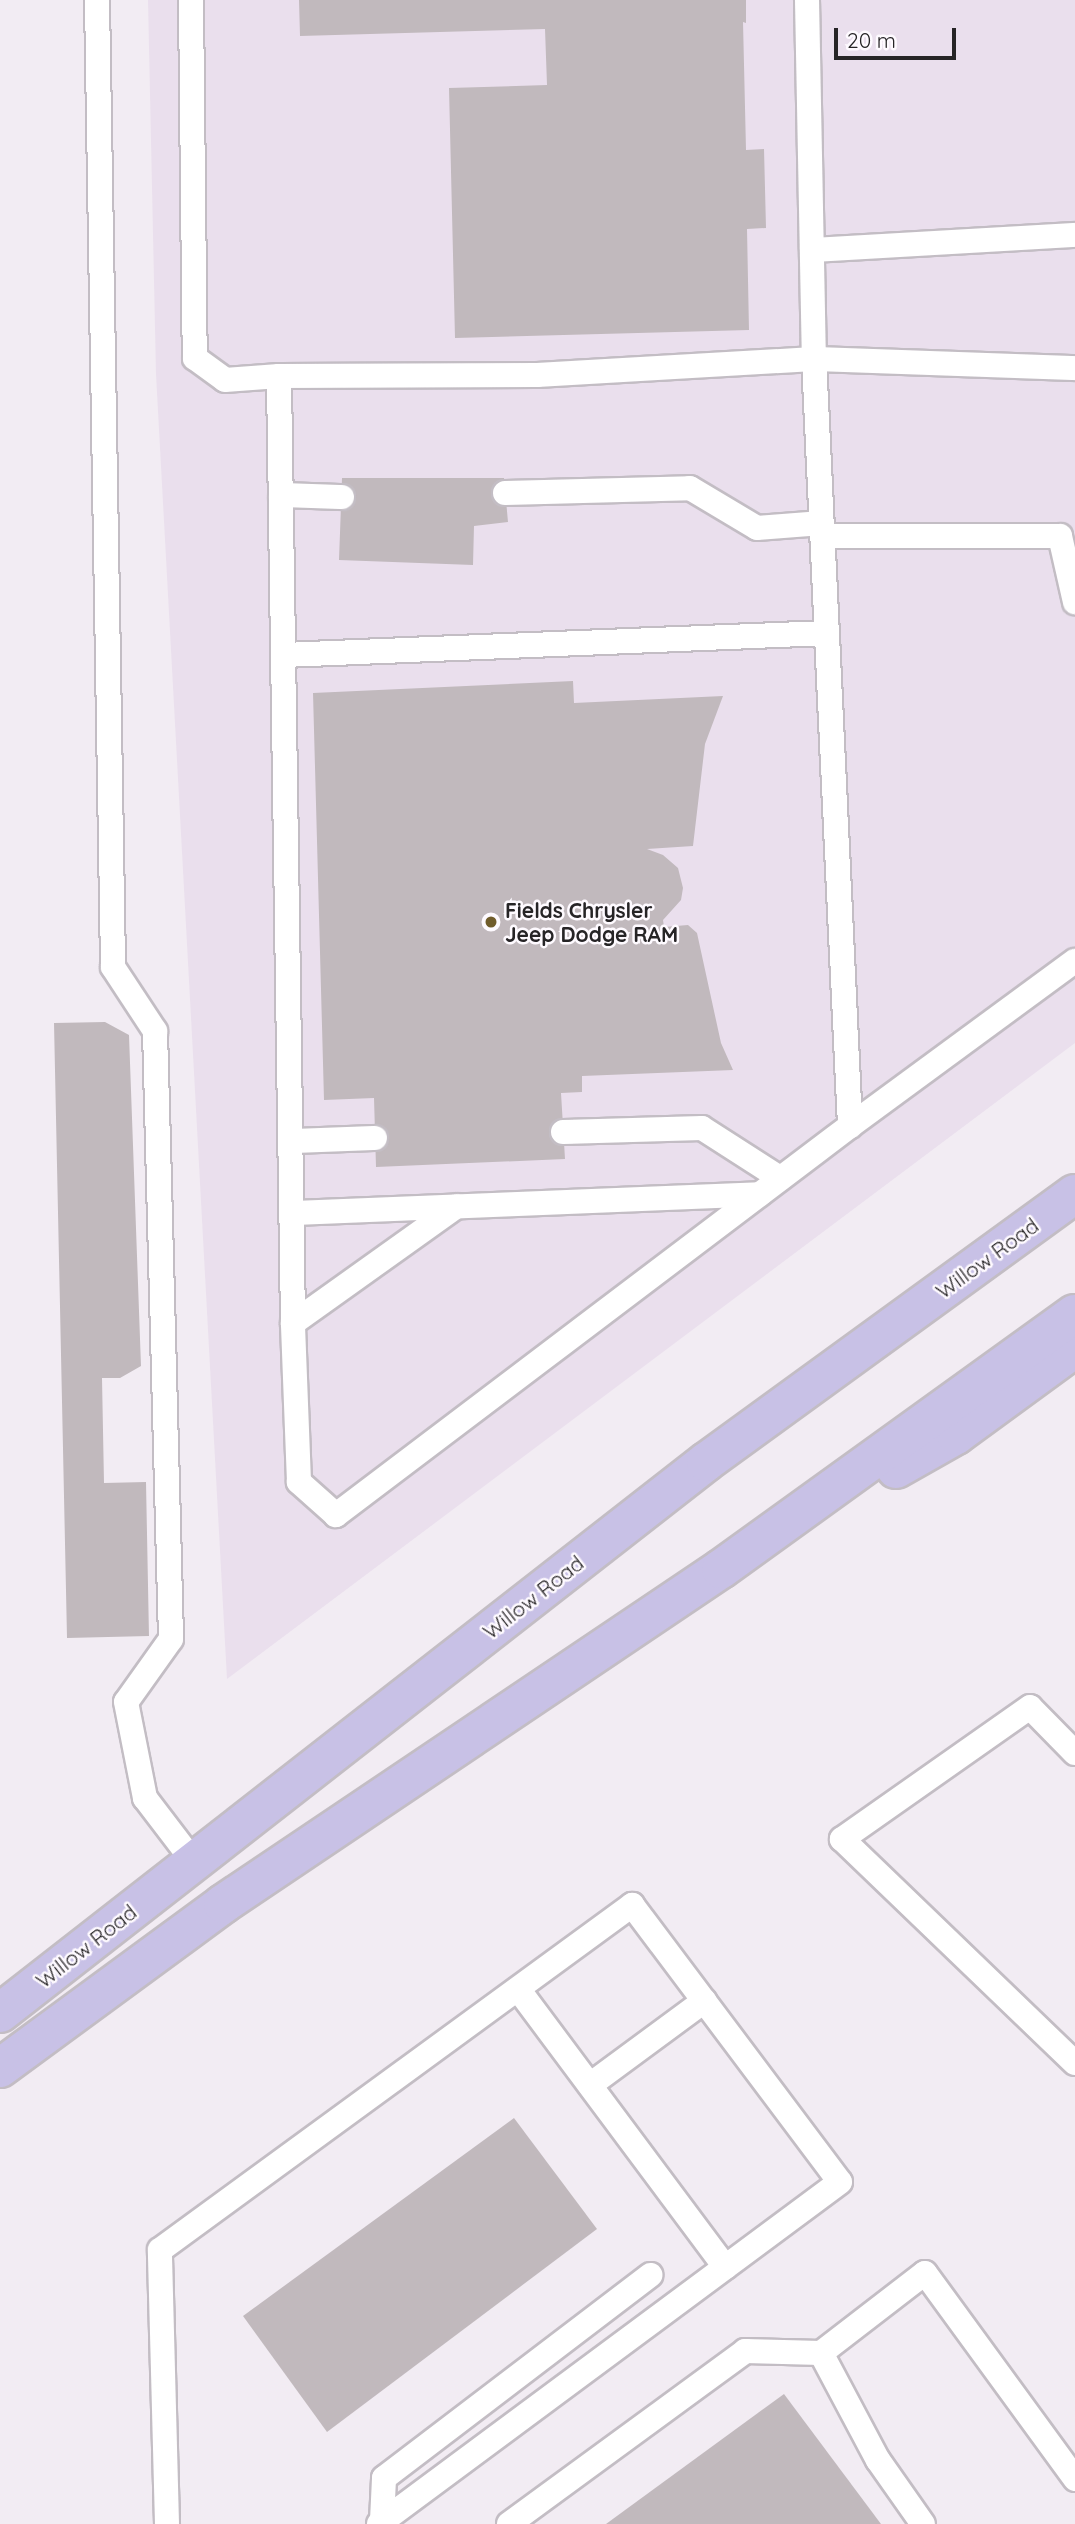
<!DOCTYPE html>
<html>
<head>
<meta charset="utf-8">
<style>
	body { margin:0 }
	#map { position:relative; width:1075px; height:2524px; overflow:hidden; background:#f2ecf3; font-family:Quicksand,sans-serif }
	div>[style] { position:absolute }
	.built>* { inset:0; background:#eadfed }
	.building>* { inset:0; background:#c1b9bd }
	.roads { filter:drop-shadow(2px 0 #c3bdc4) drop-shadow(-2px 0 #c3bdc4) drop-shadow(0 2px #c3bdc4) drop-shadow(0 -2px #c3bdc4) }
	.lane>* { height:24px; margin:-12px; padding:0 12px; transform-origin:12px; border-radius:12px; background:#fff }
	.primary>* { height:38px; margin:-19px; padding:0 19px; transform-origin:19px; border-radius:19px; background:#c8c1e6 }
	.dots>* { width:19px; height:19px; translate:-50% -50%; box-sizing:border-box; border:4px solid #fefaff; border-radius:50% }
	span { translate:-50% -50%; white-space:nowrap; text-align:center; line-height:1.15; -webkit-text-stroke:5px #fefaff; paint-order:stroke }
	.poi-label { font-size:21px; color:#262426; font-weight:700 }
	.left { translate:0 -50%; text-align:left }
	.street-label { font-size:21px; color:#262426 }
	.scale { position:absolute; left:834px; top:28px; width:122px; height:32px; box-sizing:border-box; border:4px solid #262426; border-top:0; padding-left:9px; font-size:21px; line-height:24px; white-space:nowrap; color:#262426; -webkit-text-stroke:5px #fefaff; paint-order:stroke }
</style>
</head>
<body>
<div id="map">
	<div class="built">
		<div style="clip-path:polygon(148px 0,1075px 0,1075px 1043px,227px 1679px,156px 374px)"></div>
	</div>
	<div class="building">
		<div style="clip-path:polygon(299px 0,746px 0,746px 23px,743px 22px,746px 150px,764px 149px,766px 228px,747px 229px,749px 330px,455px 338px,449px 88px,547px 85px,545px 29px,300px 36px)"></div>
		<div style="clip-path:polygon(342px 478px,504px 478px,508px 522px,474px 526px,473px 565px,339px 560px)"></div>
		<div style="clip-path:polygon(573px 681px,574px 703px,723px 696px,705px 744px,693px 846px,647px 849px,663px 855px,678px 868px,683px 888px,681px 900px,663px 920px,664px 927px,688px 925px,697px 933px,721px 1043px,733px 1070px,582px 1076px,582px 1092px,561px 1093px,565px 1159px,376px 1167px,374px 1098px,324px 1100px,313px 693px)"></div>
		<div style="clip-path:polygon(105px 1022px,129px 1035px,141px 1366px,120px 1378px,102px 1378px,104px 1483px,146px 1482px,149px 1636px,67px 1638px,54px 1023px)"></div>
		<div style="clip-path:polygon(514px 2118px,597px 2229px,327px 2432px,243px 2316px)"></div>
		<div style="clip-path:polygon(784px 2394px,881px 2524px,606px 2524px)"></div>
	</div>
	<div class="roads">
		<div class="lane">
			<div style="left:97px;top:0;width:967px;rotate:89.05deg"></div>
			<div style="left:113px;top:967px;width:77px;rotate:56.7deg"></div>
			<div style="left:155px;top:1031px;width:608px;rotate:88.49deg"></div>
			<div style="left:171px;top:1639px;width:77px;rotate:125.5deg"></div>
			<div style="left:126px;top:1702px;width:98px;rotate:78.8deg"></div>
			<div style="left:145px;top:1798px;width:79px;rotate:52.7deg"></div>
			<div style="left:191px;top:0;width:358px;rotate:89.4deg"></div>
			<div style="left:195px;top:358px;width:37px;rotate:36deg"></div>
			<div style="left:225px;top:380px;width:54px;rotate:-4.2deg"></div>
			<div style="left:807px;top:0;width:359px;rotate:88.9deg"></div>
			<div style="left:814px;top:359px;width:261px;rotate:2deg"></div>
			<div style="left:812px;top:250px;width:263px;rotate:-3.3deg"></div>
			<div style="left:814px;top:359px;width:768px;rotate:87.31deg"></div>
			<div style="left:850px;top:1126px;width:645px;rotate:142.88deg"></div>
			<div style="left:336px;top:1515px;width:50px;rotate:-138.3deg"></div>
			<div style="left:299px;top:1482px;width:159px;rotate:-92.2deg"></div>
			<div style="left:293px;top:1323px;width:947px;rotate:-90.85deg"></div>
			<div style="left:279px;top:376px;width:258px;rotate:-0.2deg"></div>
			<div style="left:537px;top:375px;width:277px;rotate:-3.3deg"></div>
			<div style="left:505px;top:493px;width:185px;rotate:-1.5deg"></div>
			<div style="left:690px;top:488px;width:78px;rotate:30.8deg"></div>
			<div style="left:757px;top:528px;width:65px;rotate:-4.4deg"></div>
			<div style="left:281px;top:495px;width:61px;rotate:1.9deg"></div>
			<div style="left:823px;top:536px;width:237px"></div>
			<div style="left:1060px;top:536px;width:68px;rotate:77.2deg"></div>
			<div style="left:284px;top:655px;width:543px;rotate:-2.32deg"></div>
			<div style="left:850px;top:1126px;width:279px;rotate:-36.3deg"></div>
			<div style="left:563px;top:1132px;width:139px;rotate:-1.6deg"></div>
			<div style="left:702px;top:1128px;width:93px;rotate:32.7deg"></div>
			<div style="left:293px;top:1141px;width:82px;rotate:-2.1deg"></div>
			<div style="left:294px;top:1213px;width:466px;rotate:-2.3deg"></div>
			<div style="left:293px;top:1323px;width:201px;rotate:-35.5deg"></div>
			<div style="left:1075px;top:1753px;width:64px;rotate:-134.4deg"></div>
			<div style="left:1030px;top:1707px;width:230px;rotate:144.9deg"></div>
			<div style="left:842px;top:1839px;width:323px;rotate:43.9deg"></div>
			<div style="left:518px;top:1989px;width:347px;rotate:53.3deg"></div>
			<div style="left:590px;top:2085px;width:142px;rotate:-36.4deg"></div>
			<div style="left:821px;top:2353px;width:121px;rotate:62deg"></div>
			<div style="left:878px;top:2460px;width:78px;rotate:54.9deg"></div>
			<div style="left:382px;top:2521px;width:43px;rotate:-87.3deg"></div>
			<div style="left:384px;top:2478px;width:335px;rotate:-37.3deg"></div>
			<div style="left:167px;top:2524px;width:274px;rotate:-91.5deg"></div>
			<div style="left:160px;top:2250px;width:585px;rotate:-36.16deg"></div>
			<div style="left:632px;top:1905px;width:346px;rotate:53.1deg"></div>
			<div style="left:840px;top:2182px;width:574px;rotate:143.43deg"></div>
			<div style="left:509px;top:2524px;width:293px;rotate:-36.2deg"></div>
			<div style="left:745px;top:2351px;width:76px;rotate:1.5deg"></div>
			<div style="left:821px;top:2353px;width:131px;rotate:-37.6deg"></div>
			<div style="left:925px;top:2273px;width:255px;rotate:53.9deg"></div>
		</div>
		<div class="primary">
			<div style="left:896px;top:1469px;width:69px;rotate:-29.5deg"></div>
			<div style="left:956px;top:1435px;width:147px;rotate:-36.2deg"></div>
			<div style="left:0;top:2013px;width:896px;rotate:-37.97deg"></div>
			<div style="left:706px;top:1462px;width:456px;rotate:-36deg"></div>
			<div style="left:0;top:2068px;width:277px;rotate:-36.3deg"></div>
			<div style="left:223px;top:1904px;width:600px;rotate:-33.93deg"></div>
			<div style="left:721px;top:1569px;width:436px;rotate:-35.8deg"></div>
		</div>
	</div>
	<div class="dots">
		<div style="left:491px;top:922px;background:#705c2b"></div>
	</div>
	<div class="poi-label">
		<span class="left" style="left:505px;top:922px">Fields Chrysler<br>Jeep Dodge RAM</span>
	</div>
	<div class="street-label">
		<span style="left:987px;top:1258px;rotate:-36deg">Willow Road</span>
		<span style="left:533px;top:1597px;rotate:-38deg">Willow Road</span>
		<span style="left:86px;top:1946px;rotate:-38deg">Willow Road</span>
	</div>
	<div class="scale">20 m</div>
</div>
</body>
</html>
